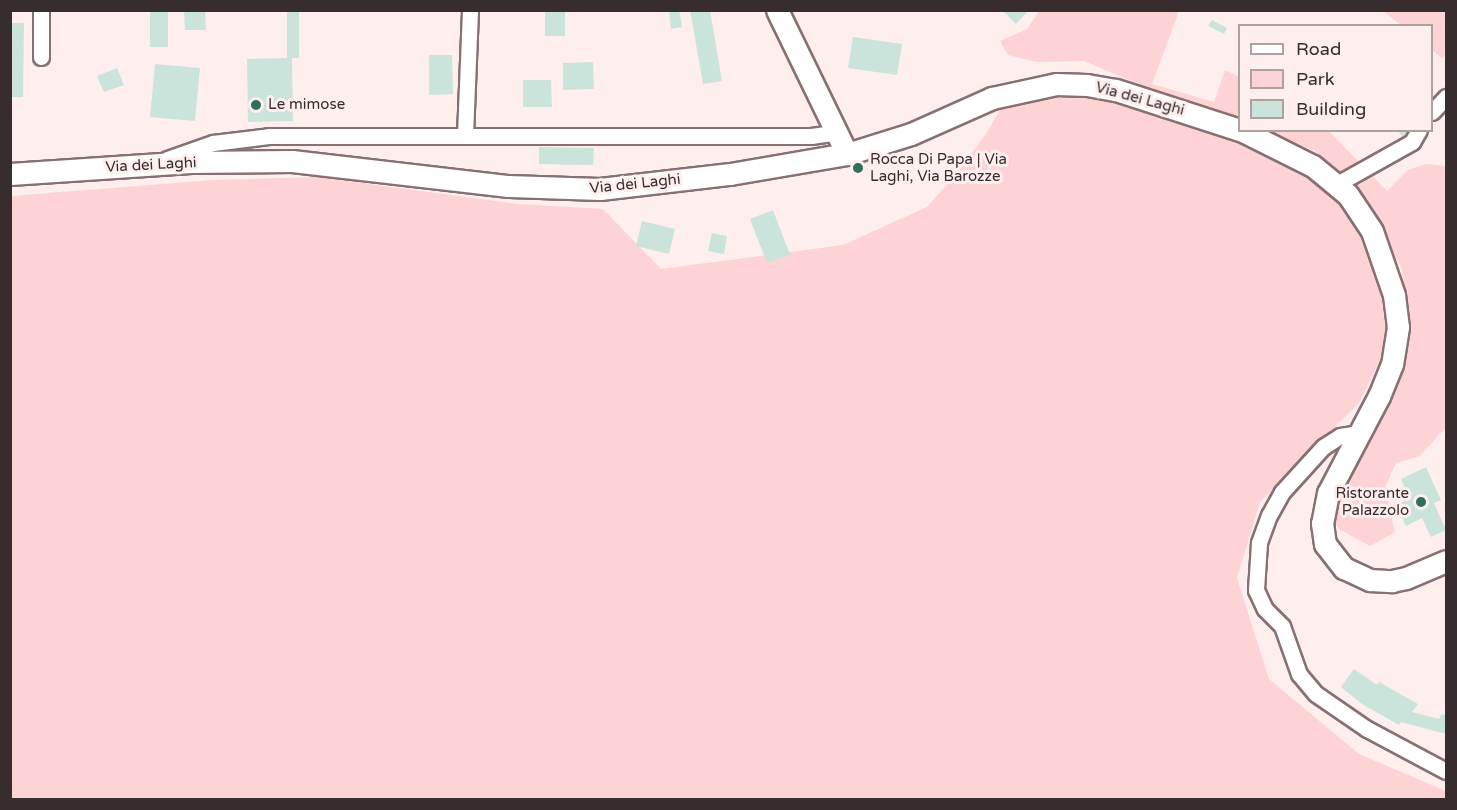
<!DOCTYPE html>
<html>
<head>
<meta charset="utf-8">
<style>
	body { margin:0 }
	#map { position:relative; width:1457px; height:810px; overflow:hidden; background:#feeeee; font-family:"Varela Round",sans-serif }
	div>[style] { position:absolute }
	.green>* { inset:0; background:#fed3d5 }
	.building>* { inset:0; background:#cbe4db }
	.roads { filter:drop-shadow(2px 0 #877072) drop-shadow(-2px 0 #877072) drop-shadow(0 2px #877072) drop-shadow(0 -2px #877072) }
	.minor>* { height:15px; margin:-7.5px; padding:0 7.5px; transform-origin:7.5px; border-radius:7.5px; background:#fff }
	.secondary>* { height:21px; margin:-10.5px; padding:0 10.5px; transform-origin:10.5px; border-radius:10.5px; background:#fff }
	.dots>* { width:16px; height:16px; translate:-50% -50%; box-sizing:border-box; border:3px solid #feeeee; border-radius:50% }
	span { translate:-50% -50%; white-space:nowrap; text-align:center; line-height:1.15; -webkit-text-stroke:6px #feeeee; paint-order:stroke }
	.street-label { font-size:15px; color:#372d2e }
	.poi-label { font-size:15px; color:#372d2e }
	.left { translate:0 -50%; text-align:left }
	.right { translate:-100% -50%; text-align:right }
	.frame { position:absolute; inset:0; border:12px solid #372d2e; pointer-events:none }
	.legend { position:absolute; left:1238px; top:24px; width:195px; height:108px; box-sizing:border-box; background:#feeeee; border:2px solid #aea1a1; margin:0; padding:8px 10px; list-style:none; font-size:18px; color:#372d2e }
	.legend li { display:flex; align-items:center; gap:12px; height:30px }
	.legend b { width:30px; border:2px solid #aea1a1 }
</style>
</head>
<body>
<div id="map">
	<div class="green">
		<div style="clip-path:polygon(1039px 11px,1179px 11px,1152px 84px,1214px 102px,1225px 70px,1236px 75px,1239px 76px,1239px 121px,1167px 96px,1084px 61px,1037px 62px,1008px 55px,1000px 41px,1027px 29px)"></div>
		<div style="clip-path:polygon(1383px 11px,1446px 11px,1446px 54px,1442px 58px,1432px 50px,1432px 26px,1401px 25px)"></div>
		<div style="clip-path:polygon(1060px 90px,1109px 96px,1227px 137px,1290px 165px,1318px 182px,1346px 209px,1379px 273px,1387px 346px,1359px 403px,1260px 502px,1237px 578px,1269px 679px,1359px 754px,1446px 791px,1446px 799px,11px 800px,11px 196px,213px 180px,317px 177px,518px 204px,603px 209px,661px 269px,843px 245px,927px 207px,958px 172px,986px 134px,1005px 101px)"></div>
		<div style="clip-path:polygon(1266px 131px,1329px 131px,1387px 191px,1408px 170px,1426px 164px,1446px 166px,1446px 427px,1420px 456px,1396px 463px,1385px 487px,1395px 532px,1370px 546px,1339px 529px,1333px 519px,1336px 495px,1396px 382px,1406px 323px,1402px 270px,1357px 185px,1315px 151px)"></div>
	</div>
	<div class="building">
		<div style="clip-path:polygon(150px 10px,168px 10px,168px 47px,150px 47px)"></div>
		<div style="clip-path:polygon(184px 10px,205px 10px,206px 30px,185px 30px)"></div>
		<div style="clip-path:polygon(545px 10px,565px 10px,565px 36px,545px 36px)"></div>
		<div style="clip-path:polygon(669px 10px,679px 10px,682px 27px,671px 29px)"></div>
		<div style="clip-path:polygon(690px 10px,710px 10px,722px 81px,703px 84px)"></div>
		<div style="clip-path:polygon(1002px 10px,1029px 10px,1016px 24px)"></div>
		<div style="clip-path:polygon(287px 11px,299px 11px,299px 58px,292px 58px,293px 121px,248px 122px,247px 59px,287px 58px)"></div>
		<div style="clip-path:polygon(1212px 20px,1227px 28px,1224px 34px,1208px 26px)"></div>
		<div style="clip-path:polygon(10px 23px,24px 23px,23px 97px,10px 97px)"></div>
		<div style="clip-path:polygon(853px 37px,902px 44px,897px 75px,848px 68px)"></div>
		<div style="clip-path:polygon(429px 55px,452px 55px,453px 94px,429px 95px)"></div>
		<div style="clip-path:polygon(593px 62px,594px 89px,563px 90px,563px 63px)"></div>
		<div style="clip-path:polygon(155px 64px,200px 68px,195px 121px,150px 117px)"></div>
		<div style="clip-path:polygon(117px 68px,124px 85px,104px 92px,97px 76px)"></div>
		<div style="clip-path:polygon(523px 80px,551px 80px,552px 107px,523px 107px)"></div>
		<div style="clip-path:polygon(1397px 130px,1409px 130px,1403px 137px)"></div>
		<div style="clip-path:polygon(539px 147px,594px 148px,593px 165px,539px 164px)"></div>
		<div style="clip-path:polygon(773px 210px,790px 255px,767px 263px,750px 219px)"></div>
		<div style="clip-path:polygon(642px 221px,675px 229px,669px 254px,636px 246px)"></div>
		<div style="clip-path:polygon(712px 233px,727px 236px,724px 254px,708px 251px)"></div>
		<div style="clip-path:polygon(1426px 467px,1441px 500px,1434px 503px,1446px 530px,1431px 537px,1422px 518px,1406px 526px,1396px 505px,1410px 499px,1401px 479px)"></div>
		<div style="clip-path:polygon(1354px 669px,1377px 685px,1379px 682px,1418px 704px,1412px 712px,1439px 719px,1441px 715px,1446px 714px,1446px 734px,1401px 722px,1399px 725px,1362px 704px,1341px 687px)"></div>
	</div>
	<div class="roads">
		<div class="minor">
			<div style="left:41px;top:57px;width:47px;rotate:-90deg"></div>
			<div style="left:1432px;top:112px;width:21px;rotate:-47deg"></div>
			<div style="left:465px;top:135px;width:125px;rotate:-87.7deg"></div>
			<div style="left:167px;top:159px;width:49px;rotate:-19.2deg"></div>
			<div style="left:213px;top:143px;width:56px;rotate:-7.1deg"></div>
			<div style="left:269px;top:136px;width:542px"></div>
			<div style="left:811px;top:136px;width:28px;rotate:-8deg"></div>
			<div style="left:1337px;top:184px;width:86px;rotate:-29.2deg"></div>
			<div style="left:1412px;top:142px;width:14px;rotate:-60deg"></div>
			<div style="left:1359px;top:433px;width:19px;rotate:171deg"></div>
			<div style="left:1340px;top:436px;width:20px;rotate:147deg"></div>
			<div style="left:1323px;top:447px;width:61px;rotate:132.3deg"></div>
			<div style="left:1282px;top:492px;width:26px;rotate:119deg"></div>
			<div style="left:1269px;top:515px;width:30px;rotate:110deg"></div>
			<div style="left:1259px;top:543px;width:47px;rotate:93.7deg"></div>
			<div style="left:1256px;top:590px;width:21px;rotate:65deg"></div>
			<div style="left:1265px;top:609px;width:24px;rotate:45deg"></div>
			<div style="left:1282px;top:626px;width:51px;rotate:70.5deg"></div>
			<div style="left:1299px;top:674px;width:26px;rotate:50deg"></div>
			<div style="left:1316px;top:694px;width:62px;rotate:34.5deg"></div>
			<div style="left:1367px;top:729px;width:89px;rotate:28deg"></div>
		</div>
		<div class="secondary">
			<div style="left:777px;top:10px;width:160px;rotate:64.1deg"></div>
			<div style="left:1241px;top:130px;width:80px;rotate:26.6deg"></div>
			<div style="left:1313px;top:166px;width:45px;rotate:39.6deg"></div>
			<div style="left:1348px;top:195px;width:43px;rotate:56.3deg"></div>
			<div style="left:1372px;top:231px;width:68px;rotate:71deg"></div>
			<div style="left:1394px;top:295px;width:32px;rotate:83deg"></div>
			<div style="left:1398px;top:327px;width:37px;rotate:99deg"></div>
			<div style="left:1392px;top:364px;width:35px;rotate:112deg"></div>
			<div style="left:1379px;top:396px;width:110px;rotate:117.7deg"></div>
			<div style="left:1328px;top:493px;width:31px;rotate:101deg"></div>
			<div style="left:1322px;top:523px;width:21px;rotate:82deg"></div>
			<div style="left:1325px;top:544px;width:31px;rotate:52deg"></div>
			<div style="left:1344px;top:568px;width:29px;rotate:25deg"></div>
			<div style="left:1370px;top:580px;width:22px;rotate:3deg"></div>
			<div style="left:1392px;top:581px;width:14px;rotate:-12deg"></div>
			<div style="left:1406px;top:578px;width:43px;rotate:-23deg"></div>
			<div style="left:10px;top:174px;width:181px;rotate:-3.8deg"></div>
			<div style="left:191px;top:162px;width:101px;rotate:-0.6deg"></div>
			<div style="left:292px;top:161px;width:216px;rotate:6.6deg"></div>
			<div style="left:507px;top:186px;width:93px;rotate:1.8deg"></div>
			<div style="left:600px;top:189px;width:131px;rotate:-6.6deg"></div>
			<div style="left:730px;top:174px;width:119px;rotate:-9.7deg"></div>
			<div style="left:847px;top:154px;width:67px;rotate:-17.4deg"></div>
			<div style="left:911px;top:134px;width:89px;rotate:-24deg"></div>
			<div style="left:992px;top:98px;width:66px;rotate:-12.3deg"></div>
			<div style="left:1056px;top:84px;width:31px;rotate:2deg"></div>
			<div style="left:1087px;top:85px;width:29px;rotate:10deg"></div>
			<div style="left:1116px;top:90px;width:130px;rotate:17.9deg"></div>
		</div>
	</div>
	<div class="dots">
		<div style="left:256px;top:105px;background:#2f6f5d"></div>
		<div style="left:858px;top:168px;background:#2f6f5d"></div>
		<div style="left:1421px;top:502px;background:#2f6f5d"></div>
	</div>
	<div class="street-label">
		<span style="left:1140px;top:99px;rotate:15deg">Via dei Laghi</span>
		<span style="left:151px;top:165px;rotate:-3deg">Via dei Laghi</span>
		<span style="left:635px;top:184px;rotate:-6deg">Via dei Laghi</span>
	</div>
	<div class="poi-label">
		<span class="left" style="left:268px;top:105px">Le mimose</span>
		<span class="left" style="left:870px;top:168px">Rocca Di Papa | Via<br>Laghi, Via Barozze</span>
		<span class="right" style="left:1409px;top:502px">Ristorante<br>Palazzolo</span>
	</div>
	<div class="frame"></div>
	<ul class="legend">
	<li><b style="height:8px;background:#fff"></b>Road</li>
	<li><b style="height:16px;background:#fed3d5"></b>Park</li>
	<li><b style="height:16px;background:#cbe4db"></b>Building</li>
	</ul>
</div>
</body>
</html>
